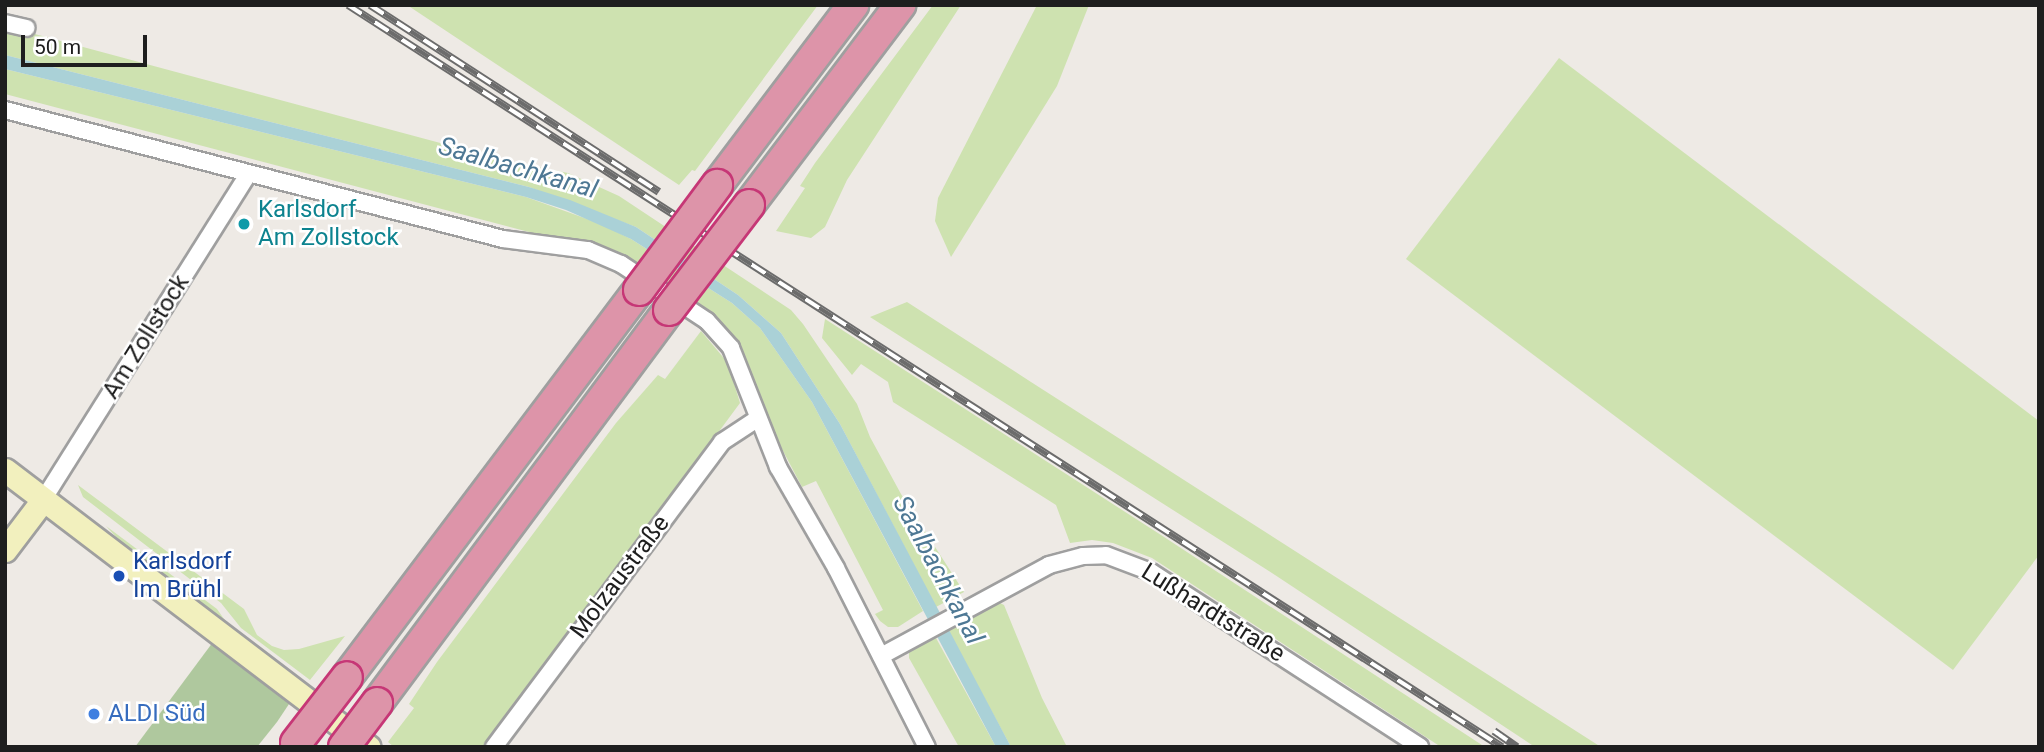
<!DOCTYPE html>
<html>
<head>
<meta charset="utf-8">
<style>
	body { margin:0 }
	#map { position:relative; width:2044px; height:752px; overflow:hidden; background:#eeeae5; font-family:Roboto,sans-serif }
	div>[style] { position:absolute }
	.grass>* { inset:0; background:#cee2b0 }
	.forest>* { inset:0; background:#afc89e }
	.water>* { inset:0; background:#aad1d7 }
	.roads { filter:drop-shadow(2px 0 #9f9f9f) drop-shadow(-2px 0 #9f9f9f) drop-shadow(0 2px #9f9f9f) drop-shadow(0 -2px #9f9f9f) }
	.street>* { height:16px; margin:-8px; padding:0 8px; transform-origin:8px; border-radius:8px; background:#fff }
	.secondary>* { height:23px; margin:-11.5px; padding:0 11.5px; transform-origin:11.5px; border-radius:11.5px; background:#f2f0be }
	.highway>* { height:30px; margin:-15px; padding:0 15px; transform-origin:15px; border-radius:15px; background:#dd94a9 }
	.rail>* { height:8px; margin-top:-4px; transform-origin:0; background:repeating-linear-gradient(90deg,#fff 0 16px,#6c6c6c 0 32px); box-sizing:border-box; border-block:2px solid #6c6c6c }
	.bridges { filter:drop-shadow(2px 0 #c63776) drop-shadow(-2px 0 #c63776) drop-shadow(0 2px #c63776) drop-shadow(0 -2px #c63776) }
	.highway-bridge>* { height:30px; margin:-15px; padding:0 15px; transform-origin:15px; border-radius:15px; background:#dd94a9 }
	.dots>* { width:19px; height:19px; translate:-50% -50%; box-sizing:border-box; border:4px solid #fff; border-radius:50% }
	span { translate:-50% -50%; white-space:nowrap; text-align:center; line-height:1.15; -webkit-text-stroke:5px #fff; paint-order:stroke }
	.culture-label { font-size:24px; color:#0d838f }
	.left { translate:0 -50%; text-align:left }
	.street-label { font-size:24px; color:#1e1e1e }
	.transit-label { font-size:24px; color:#164399 }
	.shop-label { font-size:24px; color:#366cbe }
	.water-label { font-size:26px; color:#4e7894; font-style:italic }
	.frame { position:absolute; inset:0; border:7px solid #1e1e1e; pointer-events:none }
	.scale { position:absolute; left:21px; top:35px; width:126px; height:32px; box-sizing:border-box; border:4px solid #1e1e1e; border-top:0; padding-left:9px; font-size:21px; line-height:24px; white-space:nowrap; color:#1e1e1e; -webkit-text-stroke:5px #fff; paint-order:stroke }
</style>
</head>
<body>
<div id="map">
	<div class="grass">
		<div style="clip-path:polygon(407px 5px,818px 5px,695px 171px,692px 170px,679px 185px)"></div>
		<div style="clip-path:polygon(933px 5px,961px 5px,847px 180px,825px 227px,811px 238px,776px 231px,805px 188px,800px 186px,815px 163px)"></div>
		<div style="clip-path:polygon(1037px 5px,1089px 5px,1057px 86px,951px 257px,935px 221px,938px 198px)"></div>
		<div style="clip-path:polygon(5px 26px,500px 159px,568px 173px,619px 196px,791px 310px,803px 324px,857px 404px,870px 437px,901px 494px,964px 592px,936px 607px,840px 424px,781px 333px,738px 295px,636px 227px,529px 187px,5px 55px)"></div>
		<div style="clip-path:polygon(1559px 58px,2039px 421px,2039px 555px,1953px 670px,1406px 259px)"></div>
		<div style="clip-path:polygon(5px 69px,526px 197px,601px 224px,631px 239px,732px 303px,760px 328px,812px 402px,923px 611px,898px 627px,888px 627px,880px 621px,875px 614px,883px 610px,816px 481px,802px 487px,771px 428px,742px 349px,717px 319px,625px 257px,586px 241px,552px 238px,5px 94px)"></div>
		<div style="clip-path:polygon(907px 302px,1031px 382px,1601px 747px,1535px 747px,1275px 575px,870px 317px)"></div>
		<div style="clip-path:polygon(825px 319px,1161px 535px,1485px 747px,1441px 747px,1152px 558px,1113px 543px,1092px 540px,1070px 543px,1056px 505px,893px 402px,888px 382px,861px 364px,852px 375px,822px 338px)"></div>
		<div style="clip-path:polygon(701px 331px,728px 363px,740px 403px,486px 747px,394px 747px,388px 742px,414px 708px,409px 704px,437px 662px,616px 423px,658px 375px,665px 379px)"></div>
		<div style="clip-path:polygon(78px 485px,244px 609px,257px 635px,272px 646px,284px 650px,299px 649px,345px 636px,310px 680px,241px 628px,221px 603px,83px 497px)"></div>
		<div style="clip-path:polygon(106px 526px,217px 609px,233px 632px,130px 552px)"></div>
		<div style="clip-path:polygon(998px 602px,1004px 605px,1042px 698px,1067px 747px,1011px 747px,948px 631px)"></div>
		<div style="clip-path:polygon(936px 638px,996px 747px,959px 747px,909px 658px,909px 651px)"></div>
	</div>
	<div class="forest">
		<div style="clip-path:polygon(213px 642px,291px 701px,277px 722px,257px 747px,135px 747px)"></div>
	</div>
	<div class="water">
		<div style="clip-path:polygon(5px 55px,529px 187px,570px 200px,636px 227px,738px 295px,781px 333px,840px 424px,1011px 747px,996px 747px,812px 402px,760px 328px,732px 303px,631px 239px,566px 210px,526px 197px,5px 69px)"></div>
	</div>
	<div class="roads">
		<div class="street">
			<div style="left:5px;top:23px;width:22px;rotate:13deg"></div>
			<div style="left:5px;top:110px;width:514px;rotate:14.52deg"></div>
			<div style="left:503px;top:239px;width:86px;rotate:7.4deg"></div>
			<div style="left:588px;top:250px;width:36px;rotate:23deg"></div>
			<div style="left:621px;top:264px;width:103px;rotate:33.5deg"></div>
			<div style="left:707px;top:321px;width:36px;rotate:48deg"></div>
			<div style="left:731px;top:348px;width:128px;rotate:68.4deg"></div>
			<div style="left:778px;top:467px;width:116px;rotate:60.1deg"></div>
			<div style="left:836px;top:568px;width:201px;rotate:63.1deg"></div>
			<div style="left:43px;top:500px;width:385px;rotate:-57.8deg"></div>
			<div style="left:881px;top:656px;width:191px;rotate:-28.4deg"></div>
			<div style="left:1049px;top:565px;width:35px;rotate:-15deg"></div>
			<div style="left:1083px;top:556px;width:23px;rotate:-2deg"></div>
			<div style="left:1106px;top:555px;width:48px;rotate:20.7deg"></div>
			<div style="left:1151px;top:572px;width:321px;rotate:33deg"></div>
			<div style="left:494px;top:747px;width:381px;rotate:-53.2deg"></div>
			<div style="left:722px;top:442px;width:42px;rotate:-33.3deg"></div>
		</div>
		<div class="secondary">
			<div style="left:5px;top:470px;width:457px;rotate:37.3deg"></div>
			<div style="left:5px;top:550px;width:63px;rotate:-52.8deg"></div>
		</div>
		<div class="highway">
			<div style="left:717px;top:185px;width:226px;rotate:-52.9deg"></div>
			<div style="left:749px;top:205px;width:251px;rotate:-52.9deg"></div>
			<div style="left:347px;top:677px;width:485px;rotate:-53deg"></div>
			<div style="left:377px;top:703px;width:490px;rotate:-53.4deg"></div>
		</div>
	</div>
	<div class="rail">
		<div style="left:348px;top:5px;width:1372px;rotate:32.74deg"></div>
		<div style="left:370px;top:5px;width:344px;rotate:32.9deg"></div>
		<div style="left:1494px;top:731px;width:28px;rotate:35deg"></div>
	</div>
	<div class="bridges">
		<div class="highway-bridge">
			<div style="left:639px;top:290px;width:131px;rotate:-53.4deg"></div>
			<div style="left:669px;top:310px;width:132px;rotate:-52.7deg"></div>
			<div style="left:296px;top:743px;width:83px;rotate:-52.3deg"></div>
			<div style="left:344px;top:747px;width:55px;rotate:-53.1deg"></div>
		</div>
	</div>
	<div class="dots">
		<div style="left:244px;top:224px;background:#0f9aa8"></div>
		<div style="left:119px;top:576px;background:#1a4fb4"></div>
		<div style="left:94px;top:714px;background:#3f7fe0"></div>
	</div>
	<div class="culture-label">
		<span class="left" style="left:258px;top:224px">Karlsdorf<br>Am Zollstock</span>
	</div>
	<div class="street-label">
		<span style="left:146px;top:337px;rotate:-58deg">Am Zollstock</span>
		<span style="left:620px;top:577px;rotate:-53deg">Molzaustraße</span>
		<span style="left:1213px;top:613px;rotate:32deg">Lußhardtstraße</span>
	</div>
	<div class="transit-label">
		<span class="left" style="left:133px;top:576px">Karlsdorf<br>Im Brühl</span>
	</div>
	<div class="shop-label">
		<span class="left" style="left:108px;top:714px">ALDI Süd</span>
	</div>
	<div class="water-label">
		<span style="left:518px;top:168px;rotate:16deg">Saalbachkanal</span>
		<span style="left:938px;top:570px;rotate:62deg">Saalbachkanal</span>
	</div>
	<div class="frame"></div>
	<div class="scale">50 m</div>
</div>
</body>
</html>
